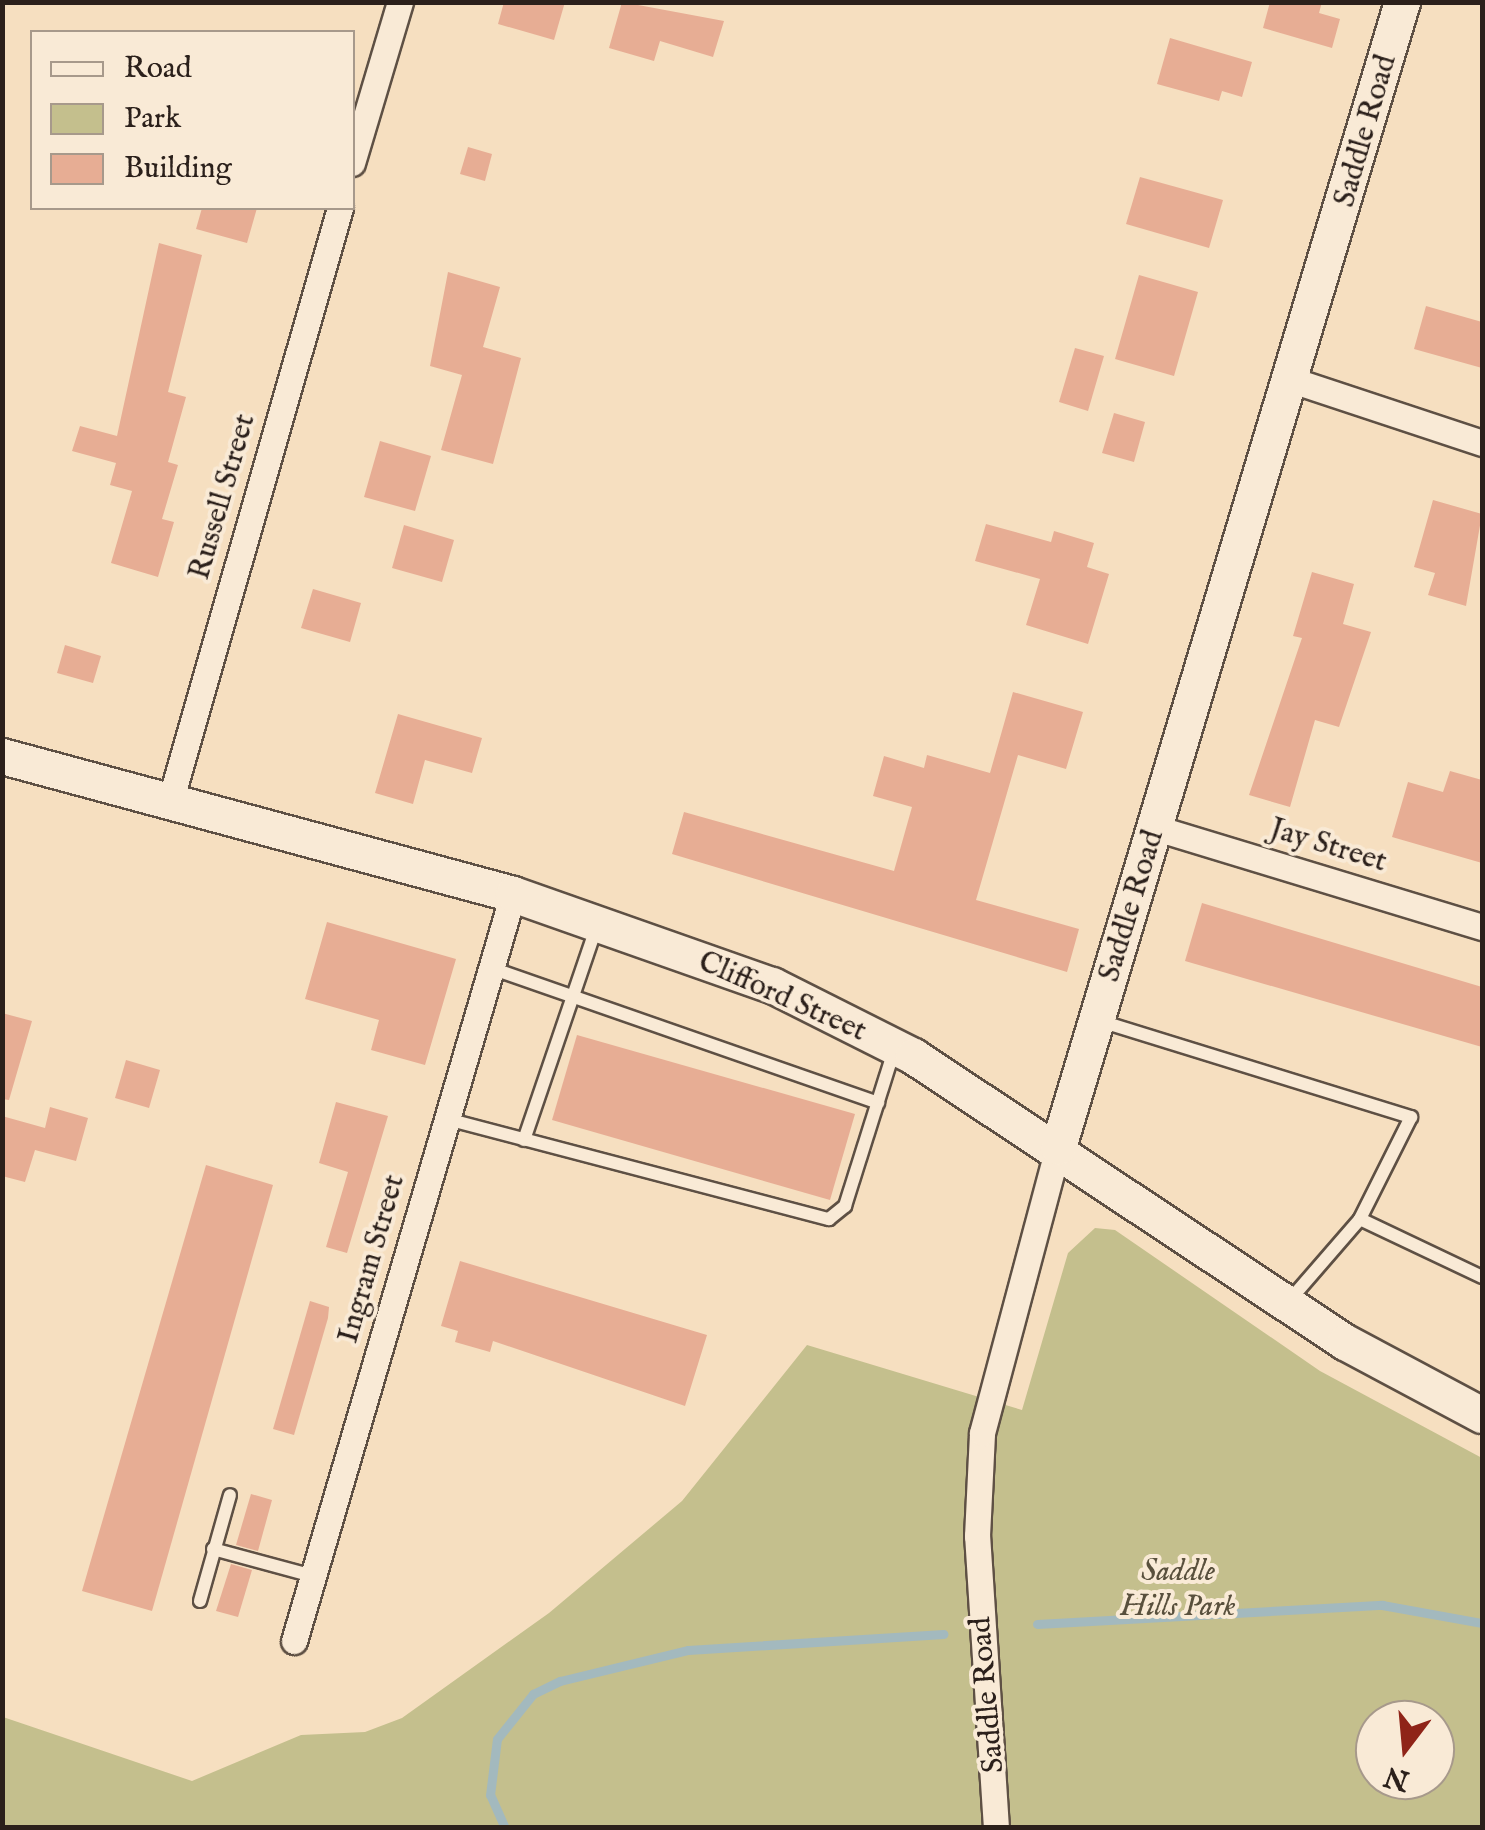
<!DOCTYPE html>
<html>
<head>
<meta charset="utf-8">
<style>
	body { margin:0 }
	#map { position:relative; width:1485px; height:1830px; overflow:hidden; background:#f6dfc0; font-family:"IM FELL English",serif }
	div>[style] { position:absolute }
	.green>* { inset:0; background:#c4bf8d }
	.stream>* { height:9px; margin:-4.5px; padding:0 4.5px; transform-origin:4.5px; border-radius:4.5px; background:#a3b9be }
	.building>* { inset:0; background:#e7ad94 }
	.roads { filter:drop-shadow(2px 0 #5e5044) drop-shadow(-2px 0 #5e5044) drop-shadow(0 2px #5e5044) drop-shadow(0 -2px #5e5044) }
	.lane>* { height:12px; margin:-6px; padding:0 6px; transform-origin:6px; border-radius:6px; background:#f9ead6 }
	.street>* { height:25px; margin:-12.5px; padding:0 12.5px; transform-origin:12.5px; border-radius:12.5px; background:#f9ead6 }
	.secondary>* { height:35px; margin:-17.5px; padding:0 17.5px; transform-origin:17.5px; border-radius:17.5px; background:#f9ead6 }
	span { translate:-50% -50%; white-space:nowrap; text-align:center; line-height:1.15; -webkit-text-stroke:8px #f9ead6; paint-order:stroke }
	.street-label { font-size:30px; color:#2b201b }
	.park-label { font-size:30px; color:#59503d; font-style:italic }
	.frame { position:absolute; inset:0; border:5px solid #2b201b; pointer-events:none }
	.legend { position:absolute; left:30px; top:30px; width:325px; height:180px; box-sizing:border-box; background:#f9ead6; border:2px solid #a7998b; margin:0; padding:12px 18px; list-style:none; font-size:30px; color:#2b201b }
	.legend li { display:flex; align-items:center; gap:20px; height:50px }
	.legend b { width:50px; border:2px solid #a7998b }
	.north { position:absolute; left:1355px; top:1700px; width:100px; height:100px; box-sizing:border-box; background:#f9ead6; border:2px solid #a7998b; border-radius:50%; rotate:196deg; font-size:28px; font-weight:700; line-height:40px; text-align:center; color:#2b201b }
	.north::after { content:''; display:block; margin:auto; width:35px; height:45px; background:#8f2418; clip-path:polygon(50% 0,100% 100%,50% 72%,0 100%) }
</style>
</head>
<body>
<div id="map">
	<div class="green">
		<div style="clip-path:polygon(evenodd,1095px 1228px,1115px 1230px,1320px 1371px,1482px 1458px,1482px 1827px,3px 1828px,3px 1717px,192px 1781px,301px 1735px,365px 1732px,402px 1718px,549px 1613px,682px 1501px,807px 1345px,1022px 1410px,1068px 1253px,1095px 1228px,1375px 1720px,1435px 1720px,1435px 1780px,1375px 1780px,1375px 1720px)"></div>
	</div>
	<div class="stream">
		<div style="left:1037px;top:1624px;width:346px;rotate:-3.2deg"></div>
		<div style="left:1382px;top:1605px;width:102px;rotate:10.2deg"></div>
		<div style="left:505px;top:1828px;width:36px;rotate:-114deg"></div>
		<div style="left:490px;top:1795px;width:56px;rotate:-82.9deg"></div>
		<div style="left:497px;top:1739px;width:58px;rotate:-51.3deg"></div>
		<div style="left:533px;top:1694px;width:30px;rotate:-26deg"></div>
		<div style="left:560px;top:1681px;width:132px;rotate:-13.6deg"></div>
		<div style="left:688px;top:1650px;width:256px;rotate:-3.6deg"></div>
	</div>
	<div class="building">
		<div style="clip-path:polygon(504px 2px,565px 2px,554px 40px,498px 24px)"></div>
		<div style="clip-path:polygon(622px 2px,724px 21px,713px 57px,660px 41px,654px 61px,609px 48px)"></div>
		<div style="clip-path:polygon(1270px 2px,1322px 2px,1319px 13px,1340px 19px,1332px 48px,1263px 28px)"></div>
		<div style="clip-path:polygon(1170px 38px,1252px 62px,1242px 97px,1222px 91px,1219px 101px,1157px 84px)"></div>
		<div style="clip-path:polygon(468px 147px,492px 154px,485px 181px,460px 174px)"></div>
		<div style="clip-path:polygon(1140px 177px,1223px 200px,1209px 248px,1126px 224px)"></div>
		<div style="clip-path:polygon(202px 208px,257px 208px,247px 243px,196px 229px)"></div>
		<div style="clip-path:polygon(159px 243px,202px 255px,168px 392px,186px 397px,168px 462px,178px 465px,162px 519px,174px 522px,158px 577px,111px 563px,132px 491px,110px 485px,116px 463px,72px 451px,80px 426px,117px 436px)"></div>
		<div style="clip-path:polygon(448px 272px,500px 287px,483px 347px,521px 358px,493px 464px,441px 450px,462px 375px,430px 366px)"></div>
		<div style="clip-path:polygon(1139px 275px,1198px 292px,1174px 376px,1115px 359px)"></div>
		<div style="clip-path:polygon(1426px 306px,1482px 322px,1482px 368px,1414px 349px)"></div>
		<div style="clip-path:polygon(1075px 348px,1104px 356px,1088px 411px,1059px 402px)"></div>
		<div style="clip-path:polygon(1114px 413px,1145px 422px,1134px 462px,1102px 453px)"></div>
		<div style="clip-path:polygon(380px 441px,431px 456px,415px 511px,364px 497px)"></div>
		<div style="clip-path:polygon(1433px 500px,1482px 514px,1466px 606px,1428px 595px,1435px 573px,1414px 567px)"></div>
		<div style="clip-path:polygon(986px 524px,1051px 542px,1054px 531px,1094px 543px,1087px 567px,1109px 574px,1088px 644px,1026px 625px,1040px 579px,975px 561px)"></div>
		<div style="clip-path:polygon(404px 525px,454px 540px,442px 582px,392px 568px)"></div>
		<div style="clip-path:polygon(1312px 572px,1354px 584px,1343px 624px,1371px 632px,1339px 727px,1315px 720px,1290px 807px,1249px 795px,1302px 638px,1293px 636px)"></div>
		<div style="clip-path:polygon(313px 589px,361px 603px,350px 642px,301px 628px)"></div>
		<div style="clip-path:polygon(65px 645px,101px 656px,93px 683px,57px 673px)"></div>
		<div style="clip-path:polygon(1013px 692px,1083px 712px,1066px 769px,1018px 755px,976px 900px,1079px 929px,1067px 972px,672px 854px,684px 812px,894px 871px,912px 807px,873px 796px,884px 756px,924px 768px,927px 755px,990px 773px)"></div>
		<div style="clip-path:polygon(398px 714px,482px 738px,472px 773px,425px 760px,413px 804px,375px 793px)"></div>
		<div style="clip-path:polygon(1450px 771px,1482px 780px,1482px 863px,1392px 837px,1408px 782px,1443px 792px)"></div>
		<div style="clip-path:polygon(1202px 903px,1482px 987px,1482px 1047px,1185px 961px)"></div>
		<div style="clip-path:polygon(327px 922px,456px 959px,425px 1065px,371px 1050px,379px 1020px,305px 999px)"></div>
		<div style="clip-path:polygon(2px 1013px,32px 1021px,9px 1100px,2px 1099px)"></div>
		<div style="clip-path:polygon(577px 1035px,855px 1114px,830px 1200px,552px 1120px)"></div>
		<div style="clip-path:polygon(126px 1060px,160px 1070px,149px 1108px,115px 1098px)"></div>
		<div style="clip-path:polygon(336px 1102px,388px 1116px,347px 1253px,326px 1247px,348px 1172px,319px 1163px)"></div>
		<div style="clip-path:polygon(50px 1107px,88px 1118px,76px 1161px,35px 1150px,25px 1182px,2px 1176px,2px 1116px,45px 1128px)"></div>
		<div style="clip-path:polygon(206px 1165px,273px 1185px,152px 1611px,82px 1591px)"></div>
		<div style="clip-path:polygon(460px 1261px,707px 1335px,685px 1406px,493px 1341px,490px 1352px,455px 1342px,458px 1331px,441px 1326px)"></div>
		<div style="clip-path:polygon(310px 1301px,329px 1307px,328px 1318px,294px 1435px,273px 1429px)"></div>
		<div style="clip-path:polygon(251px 1494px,272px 1500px,258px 1551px,236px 1545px)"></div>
		<div style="clip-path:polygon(231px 1564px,252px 1570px,238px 1617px,216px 1611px)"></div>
	</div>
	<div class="roads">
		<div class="lane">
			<div style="left:491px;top:968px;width:410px;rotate:19.2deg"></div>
			<div style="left:1097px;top:1020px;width:329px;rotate:17.2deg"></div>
			<div style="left:1411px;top:1117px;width:114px;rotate:116.6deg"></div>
			<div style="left:1360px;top:1219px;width:135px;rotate:25.4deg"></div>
			<div style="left:447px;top:1119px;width:395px;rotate:14.7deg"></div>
			<div style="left:829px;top:1219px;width:21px;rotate:-39deg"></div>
			<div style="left:845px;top:1206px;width:167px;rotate:-72.5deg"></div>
			<div style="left:524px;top:1140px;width:227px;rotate:-71.2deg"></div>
			<div style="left:1289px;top:1301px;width:108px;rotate:-49.1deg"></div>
			<div style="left:213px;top:1549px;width:104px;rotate:15.1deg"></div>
			<div style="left:200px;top:1601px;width:110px;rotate:-74.2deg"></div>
		</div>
		<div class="street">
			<div style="left:352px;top:163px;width:168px;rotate:-73.4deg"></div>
			<div style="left:1295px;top:381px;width:197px;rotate:18.3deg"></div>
			<div style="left:169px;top:805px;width:621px;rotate:-74.02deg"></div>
			<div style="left:1156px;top:828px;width:341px;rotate:16.9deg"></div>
			<div style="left:294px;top:1641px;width:778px;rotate:-73.66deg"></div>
			<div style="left:996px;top:1828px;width:293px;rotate:-93.7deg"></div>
			<div style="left:977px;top:1536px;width:103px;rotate:-87.2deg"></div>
			<div style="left:982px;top:1433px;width:296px;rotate:-75.1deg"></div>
		</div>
		<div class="secondary">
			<div style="left:2px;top:756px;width:529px;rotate:15.11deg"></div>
			<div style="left:513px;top:894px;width:275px;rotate:19.4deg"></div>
			<div style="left:772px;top:985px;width:158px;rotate:26.7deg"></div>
			<div style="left:913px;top:1056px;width:518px;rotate:33.51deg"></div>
			<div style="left:1345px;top:1342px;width:155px;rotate:28.1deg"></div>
			<div style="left:1058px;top:1147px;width:1196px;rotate:-73.28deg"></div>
		</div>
	</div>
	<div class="street-label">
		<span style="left:1366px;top:131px;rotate:-74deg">Saddle Road</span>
		<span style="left:223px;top:497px;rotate:-74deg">Russell Street</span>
		<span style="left:1328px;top:846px;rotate:17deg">Jay Street</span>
		<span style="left:1132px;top:906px;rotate:-73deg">Saddle Road</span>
		<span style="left:782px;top:997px;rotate:24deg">Clifford Street</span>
		<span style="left:372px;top:1259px;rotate:-74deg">Ingram Street</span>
		<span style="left:988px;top:1695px;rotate:-95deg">Saddle Road</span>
	</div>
	<div class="park-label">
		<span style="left:1178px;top:1589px">Saddle<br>Hills Park</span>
	</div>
	<div class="frame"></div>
	<ul class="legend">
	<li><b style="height:12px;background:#f9ead6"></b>Road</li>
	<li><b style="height:28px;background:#c4bf8d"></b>Park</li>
	<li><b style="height:28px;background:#e7ad94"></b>Building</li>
	</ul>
	<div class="north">N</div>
</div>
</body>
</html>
